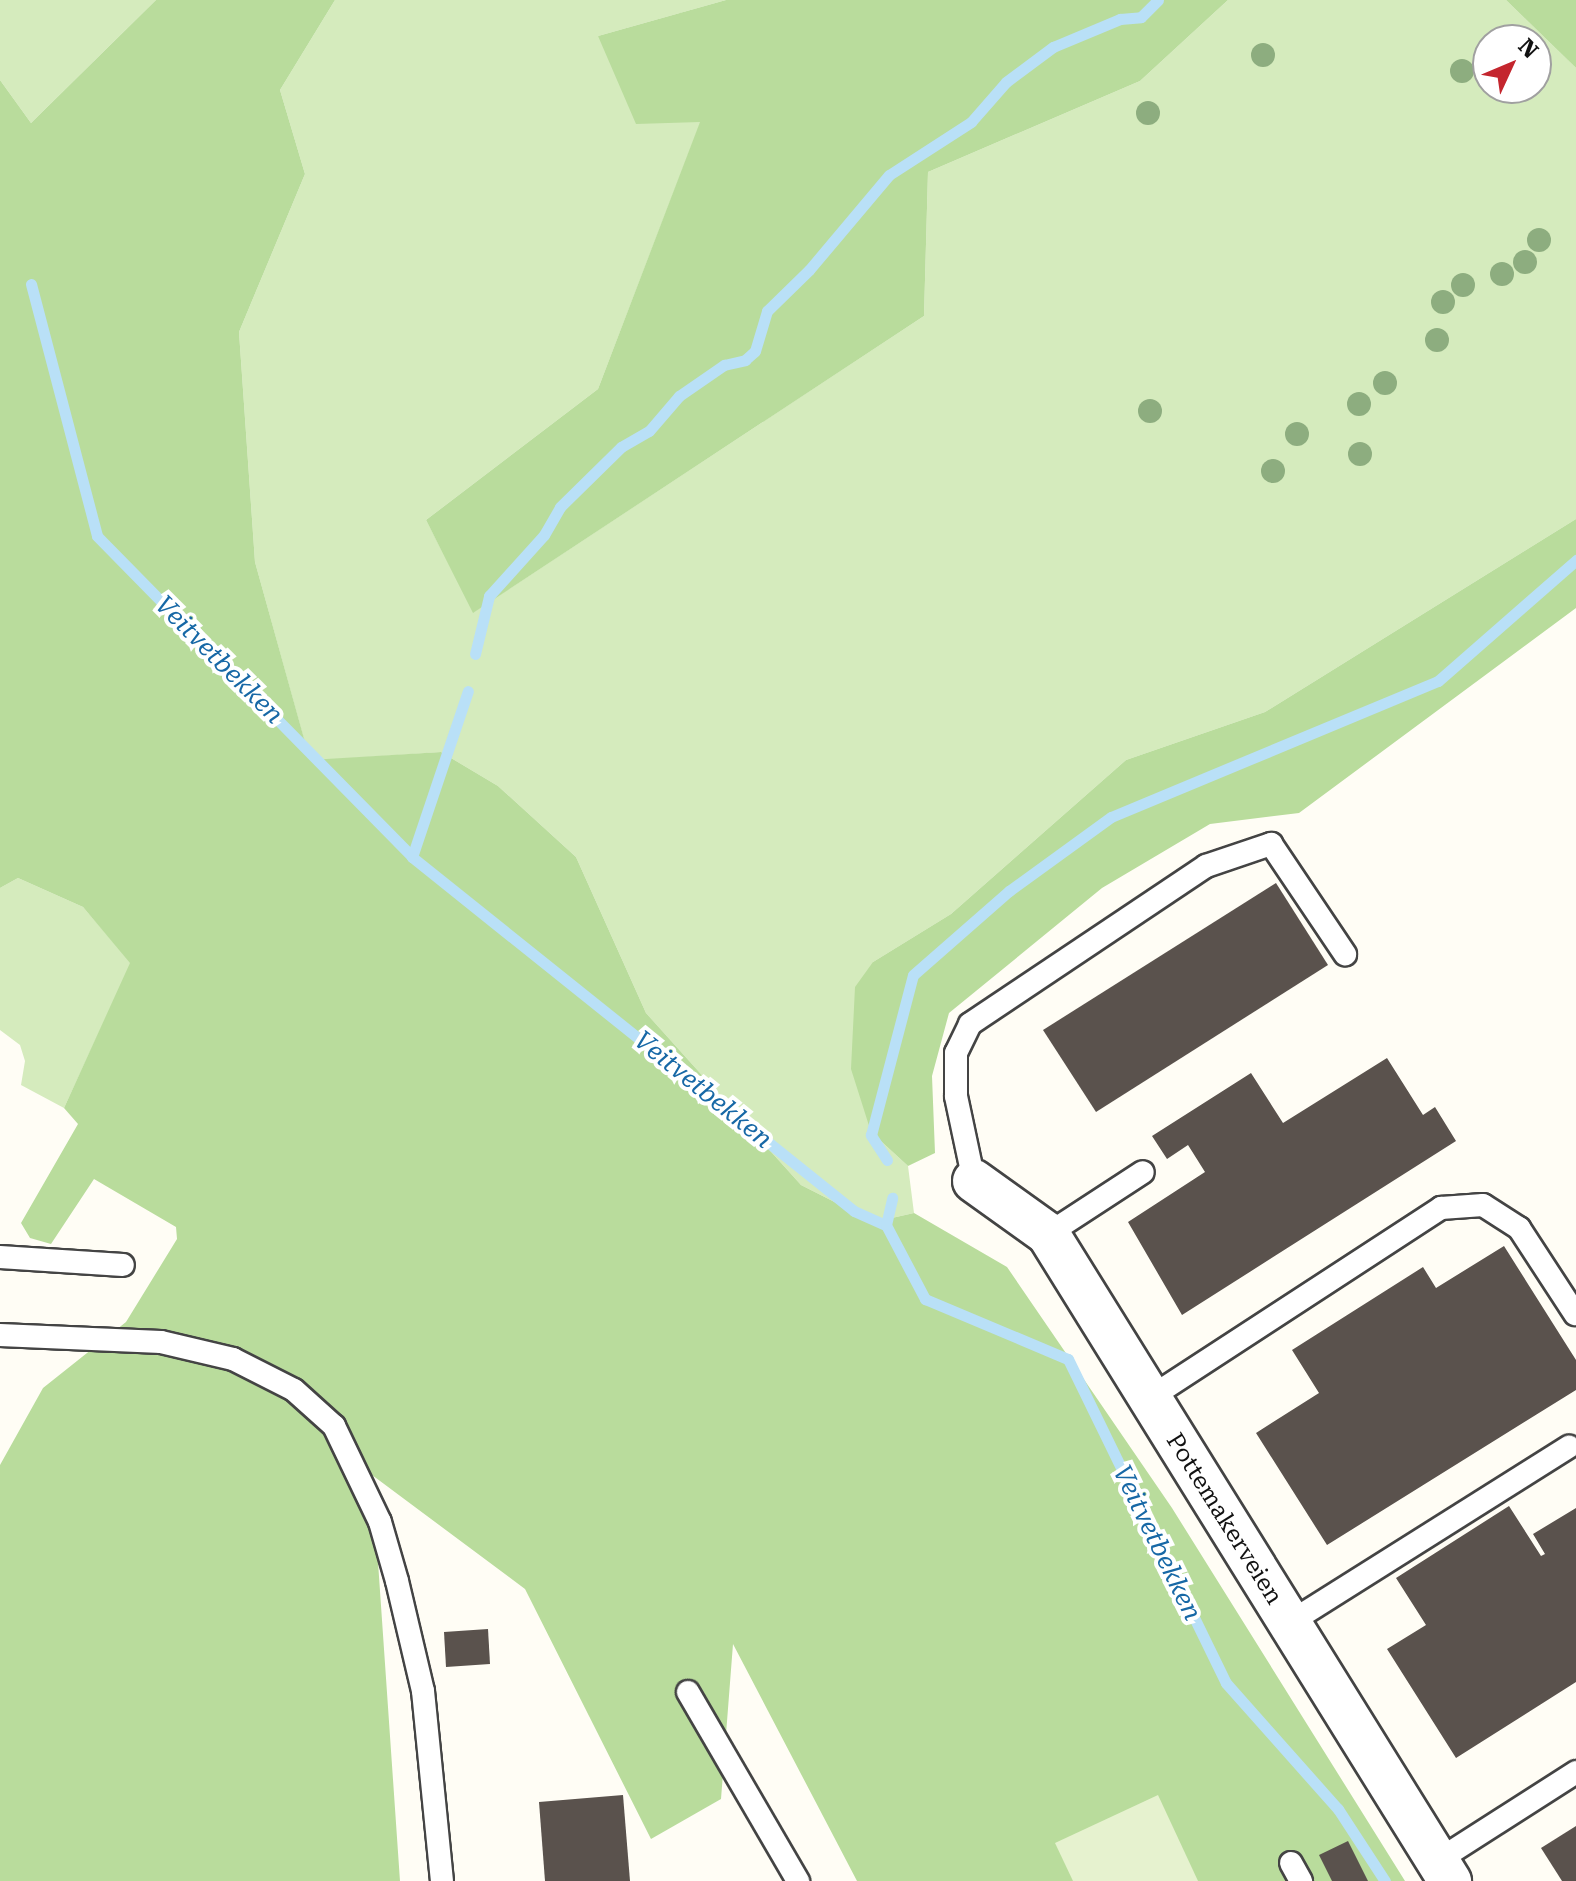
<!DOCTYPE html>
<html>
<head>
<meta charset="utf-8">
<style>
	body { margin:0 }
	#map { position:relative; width:1576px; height:1881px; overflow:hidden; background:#fffdf5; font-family:"Roboto Serif",serif }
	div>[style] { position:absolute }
	.green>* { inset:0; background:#d5ebbd }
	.forest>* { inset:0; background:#b9dc9c }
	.pitch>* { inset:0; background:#e6f2cf }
	.stream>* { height:11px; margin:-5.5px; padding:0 5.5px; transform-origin:5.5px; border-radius:5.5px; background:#b9e0f7 }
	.building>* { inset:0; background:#5a524d }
	.roads { filter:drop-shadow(2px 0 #444) drop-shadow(-2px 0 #444) drop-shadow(0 2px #444) drop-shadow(0 -2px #444) }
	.service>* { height:22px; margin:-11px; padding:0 11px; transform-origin:11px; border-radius:11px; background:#fff }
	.minor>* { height:42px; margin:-21px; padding:0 21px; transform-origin:21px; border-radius:21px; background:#fff }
	.trees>* { width:24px; height:24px; margin:-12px; border-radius:50%; background:#8dad7f }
	span { translate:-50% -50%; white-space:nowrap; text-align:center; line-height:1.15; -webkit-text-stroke:8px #fff; paint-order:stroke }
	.street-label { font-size:24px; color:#111 }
	.water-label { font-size:26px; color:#1768a6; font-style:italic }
	.north { position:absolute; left:1472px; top:24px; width:80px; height:80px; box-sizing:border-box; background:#fff; border:2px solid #a0a0a0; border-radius:50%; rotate:46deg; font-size:22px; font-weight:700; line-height:32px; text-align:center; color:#111 }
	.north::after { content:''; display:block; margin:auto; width:28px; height:36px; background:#c4262e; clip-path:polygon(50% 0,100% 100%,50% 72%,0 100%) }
</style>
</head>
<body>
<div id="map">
	<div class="green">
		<div style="clip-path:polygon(0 0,156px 0,31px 123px,0 80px)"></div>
		<div style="clip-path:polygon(evenodd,335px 0,726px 0,598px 36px,701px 121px,598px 389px,426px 520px,474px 612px,924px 316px,928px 172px,1140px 81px,1228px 0,1506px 0,1576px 68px,1576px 519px,1265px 712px,1126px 760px,951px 914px,873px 962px,871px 1132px,908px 1166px,914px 1213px,874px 1222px,801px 1185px,646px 1013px,576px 857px,498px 786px,441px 752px,310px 761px,255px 562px,239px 332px,305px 174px,280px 90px,335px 0,1488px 40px,1536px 40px,1536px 88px,1488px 88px,1488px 40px)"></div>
		<div style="clip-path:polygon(18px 878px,83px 907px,131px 963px,64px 1108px,21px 1085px,25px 1061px,20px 1045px,0 1030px,0 888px)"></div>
	</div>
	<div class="forest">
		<div style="clip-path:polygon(156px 0,335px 0,280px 90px,305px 174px,239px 332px,255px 562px,310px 760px,441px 752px,498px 786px,576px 857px,646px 1013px,801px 1185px,874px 1222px,914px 1213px,1007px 1267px,1172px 1508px,1405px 1881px,857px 1881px,733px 1644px,721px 1799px,651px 1839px,525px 1589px,372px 1475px,400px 1881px,0 1881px,0 1465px,43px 1388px,126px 1322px,177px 1239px,176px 1227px,94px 1179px,51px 1244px,30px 1238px,21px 1223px,78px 1124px,64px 1108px,130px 963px,83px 907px,18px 878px,0 888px,0 80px,31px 123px)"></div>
		<div style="clip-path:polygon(726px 0,1228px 0,1140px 81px,928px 172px,924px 316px,473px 613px,426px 520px,598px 389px,700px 122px,636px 124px,598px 36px)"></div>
		<div style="clip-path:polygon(1506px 0,1576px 0,1576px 68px)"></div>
		<div style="clip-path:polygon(1576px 519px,1576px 608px,1299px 813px,1210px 824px,1102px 888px,949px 1013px,932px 1076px,935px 1153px,908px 1166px,871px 1132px,851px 1069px,855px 987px,873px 962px,951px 914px,1126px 760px,1265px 712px)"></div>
	</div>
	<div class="pitch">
		<div style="clip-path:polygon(1158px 1795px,1198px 1881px,1073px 1881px,1055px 1843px)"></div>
	</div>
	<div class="stream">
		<div style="left:31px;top:284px;width:260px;rotate:75.3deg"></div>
		<div style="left:97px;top:536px;width:450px;rotate:45.5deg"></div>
		<div style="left:412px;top:857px;width:566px;rotate:38.69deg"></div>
		<div style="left:854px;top:1211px;width:35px;rotate:24deg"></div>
		<div style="left:886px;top:1225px;width:84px;rotate:62.2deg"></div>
		<div style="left:925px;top:1299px;width:155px;rotate:22.8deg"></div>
		<div style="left:1068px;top:1359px;width:360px;rotate:64deg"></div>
		<div style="left:1226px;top:1683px;width:169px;rotate:48.4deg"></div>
		<div style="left:1338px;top:1809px;width:86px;rotate:56.9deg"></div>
		<div style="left:475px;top:654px;width:60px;rotate:-76.4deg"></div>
		<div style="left:489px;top:596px;width:82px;rotate:-48deg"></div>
		<div style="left:544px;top:535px;width:32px;rotate:-60deg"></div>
		<div style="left:560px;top:507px;width:86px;rotate:-44.5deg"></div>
		<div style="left:621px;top:447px;width:32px;rotate:-30deg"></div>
		<div style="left:649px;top:431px;width:46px;rotate:-49.4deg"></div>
		<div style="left:679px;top:396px;width:55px;rotate:-34.6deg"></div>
		<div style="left:724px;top:365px;width:22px;rotate:-13deg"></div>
		<div style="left:745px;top:360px;width:13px;rotate:-42deg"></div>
		<div style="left:755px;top:351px;width:42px;rotate:-73.3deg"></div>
		<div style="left:767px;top:311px;width:59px;rotate:-44.3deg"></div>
		<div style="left:809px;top:270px;width:124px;rotate:-49.9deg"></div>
		<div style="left:889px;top:175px;width:98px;rotate:-32.9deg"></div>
		<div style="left:971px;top:122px;width:53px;rotate:-48.8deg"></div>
		<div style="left:1006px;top:82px;width:59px;rotate:-36.7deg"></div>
		<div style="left:1053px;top:47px;width:73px;rotate:-22.7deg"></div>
		<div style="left:1120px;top:19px;width:21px;rotate:-5deg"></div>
		<div style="left:1141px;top:17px;width:24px;rotate:-45deg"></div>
		<div style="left:412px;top:857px;width:175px;rotate:-71.4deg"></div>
		<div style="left:887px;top:1160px;width:30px;rotate:-123deg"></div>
		<div style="left:871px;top:1135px;width:165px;rotate:-75.3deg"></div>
		<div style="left:913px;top:975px;width:128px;rotate:-41.2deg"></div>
		<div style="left:1009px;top:891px;width:126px;rotate:-36deg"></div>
		<div style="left:1111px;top:817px;width:354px;rotate:-22.6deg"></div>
		<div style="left:1438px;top:681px;width:184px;rotate:-41.2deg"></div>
		<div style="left:886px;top:1225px;width:28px;rotate:-77deg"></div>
	</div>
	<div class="building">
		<div style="clip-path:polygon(1276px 883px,1328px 965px,1096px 1112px,1043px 1030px)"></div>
		<div style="clip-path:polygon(1387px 1058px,1423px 1115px,1435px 1107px,1456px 1141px,1182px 1315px,1128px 1222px,1205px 1172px,1188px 1145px,1167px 1159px,1152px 1136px,1251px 1073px,1283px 1123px)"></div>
		<div style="clip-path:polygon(1504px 1246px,1576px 1360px,1576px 1390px,1327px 1545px,1256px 1433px,1319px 1393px,1292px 1350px,1423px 1267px,1436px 1288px)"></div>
		<div style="clip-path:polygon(1509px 1506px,1541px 1556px,1545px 1554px,1533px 1534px,1576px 1508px,1576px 1682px,1456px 1758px,1387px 1649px,1426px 1625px,1396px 1578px)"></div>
		<div style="clip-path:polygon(488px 1629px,490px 1664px,446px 1667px,444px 1632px)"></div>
		<div style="clip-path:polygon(623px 1795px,630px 1881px,545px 1881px,539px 1802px)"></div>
		<div style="clip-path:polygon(1576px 1826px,1576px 1881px,1562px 1881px,1541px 1848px)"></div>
		<div style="clip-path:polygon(1348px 1841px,1368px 1881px,1332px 1881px,1319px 1855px)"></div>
	</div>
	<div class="roads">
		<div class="service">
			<div style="left:974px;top:1181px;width:87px;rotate:-102deg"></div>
			<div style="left:956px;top:1096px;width:43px;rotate:-90deg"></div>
			<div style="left:956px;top:1053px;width:32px;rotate:-64deg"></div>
			<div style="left:970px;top:1024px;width:284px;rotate:-33.8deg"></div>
			<div style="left:1206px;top:866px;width:69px;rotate:-18.7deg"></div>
			<div style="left:1271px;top:844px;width:133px;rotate:56.1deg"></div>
			<div style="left:1048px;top:1234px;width:113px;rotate:-33.1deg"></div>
			<div style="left:0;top:1257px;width:123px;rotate:3.7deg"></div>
			<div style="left:0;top:1335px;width:161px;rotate:2.5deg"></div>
			<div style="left:161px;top:1342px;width:74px;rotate:13.3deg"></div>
			<div style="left:233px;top:1359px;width:68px;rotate:26.9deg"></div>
			<div style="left:294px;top:1390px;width:54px;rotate:42deg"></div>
			<div style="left:334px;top:1426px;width:106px;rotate:64.4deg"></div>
			<div style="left:380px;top:1522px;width:61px;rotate:73.9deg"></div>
			<div style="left:397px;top:1581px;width:113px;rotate:76.7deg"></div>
			<div style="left:423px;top:1691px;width:191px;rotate:84.3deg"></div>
			<div style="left:1148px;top:1399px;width:350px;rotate:-33.1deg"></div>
			<div style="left:1441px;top:1208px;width:42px;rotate:-4.1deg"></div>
			<div style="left:1483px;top:1205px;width:43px;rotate:32.6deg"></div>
			<div style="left:1519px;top:1228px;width:103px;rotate:56.9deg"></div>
			<div style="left:1289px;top:1623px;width:331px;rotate:-32.2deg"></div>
			<div style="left:688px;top:1692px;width:219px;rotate:59.8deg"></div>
			<div style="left:1437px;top:1861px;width:165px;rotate:-32.6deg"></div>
			<div style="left:1291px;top:1863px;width:21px;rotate:61deg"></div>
		</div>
		<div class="minor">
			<div style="left:974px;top:1181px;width:91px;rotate:35.6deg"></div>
			<div style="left:1048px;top:1234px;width:762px;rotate:58.15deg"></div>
		</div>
	</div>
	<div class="trees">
		<div style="left:1263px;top:55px"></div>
		<div style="left:1462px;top:71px"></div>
		<div style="left:1148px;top:113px"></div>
		<div style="left:1539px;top:240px"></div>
		<div style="left:1525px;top:262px"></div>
		<div style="left:1502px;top:274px"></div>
		<div style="left:1463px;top:285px"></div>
		<div style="left:1443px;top:302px"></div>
		<div style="left:1437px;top:340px"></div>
		<div style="left:1385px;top:383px"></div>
		<div style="left:1359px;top:404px"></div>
		<div style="left:1150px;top:411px"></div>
		<div style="left:1297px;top:434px"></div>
		<div style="left:1360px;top:454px"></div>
		<div style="left:1273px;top:471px"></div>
	</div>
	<div class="street-label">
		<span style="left:1224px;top:1519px;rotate:58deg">Pottemakerveien</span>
	</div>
	<div class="water-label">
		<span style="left:219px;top:660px;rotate:45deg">Veitvetbekken</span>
		<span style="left:703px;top:1090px;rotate:39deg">Veitvetbekken</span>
		<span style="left:1157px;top:1543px;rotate:64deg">Veitvetbekken</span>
	</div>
	<div class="north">N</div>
</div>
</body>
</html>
